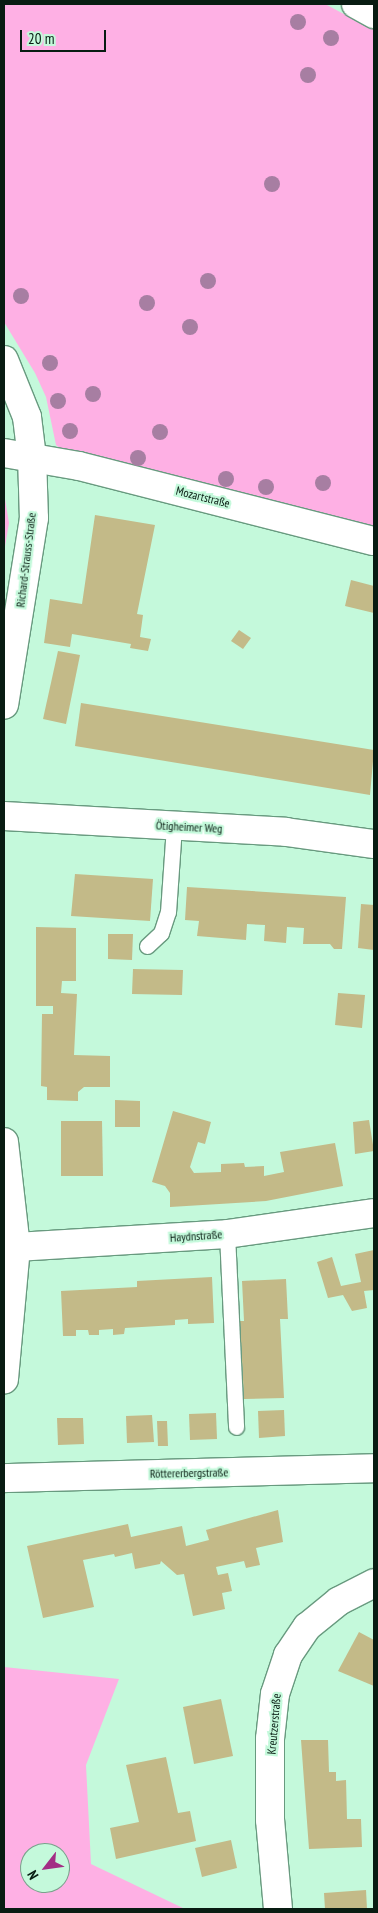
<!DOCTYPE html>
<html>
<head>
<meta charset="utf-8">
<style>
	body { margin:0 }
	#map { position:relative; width:378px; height:1913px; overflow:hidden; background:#c4f9db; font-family:"PT Sans Narrow",sans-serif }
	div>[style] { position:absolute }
	.green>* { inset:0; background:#feb0e4 }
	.building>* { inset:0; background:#c3ba88 }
	.roads { filter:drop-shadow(1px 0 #689a7f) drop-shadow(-1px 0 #689a7f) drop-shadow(0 1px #689a7f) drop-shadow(0 -1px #689a7f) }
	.lane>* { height:15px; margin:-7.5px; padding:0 7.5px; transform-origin:7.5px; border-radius:7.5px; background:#fff }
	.street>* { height:28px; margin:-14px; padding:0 14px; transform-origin:14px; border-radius:14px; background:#fff }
	.trees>* { width:16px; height:16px; margin:-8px; border-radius:50%; background:#a77ea2 }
	span { translate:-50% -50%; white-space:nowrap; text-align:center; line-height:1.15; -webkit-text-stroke:4.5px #c4f9db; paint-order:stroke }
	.street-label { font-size:12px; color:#081c12 }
	.frame { position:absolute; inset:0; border:5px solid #081c12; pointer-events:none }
	.north { position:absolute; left:20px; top:1843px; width:50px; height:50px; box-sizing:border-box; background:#c4f9db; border:1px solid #79a18b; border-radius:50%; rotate:240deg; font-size:14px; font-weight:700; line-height:20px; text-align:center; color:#081c12 }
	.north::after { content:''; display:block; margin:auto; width:18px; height:22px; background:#a32d85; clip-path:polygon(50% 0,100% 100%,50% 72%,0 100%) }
	.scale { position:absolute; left:20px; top:30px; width:86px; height:22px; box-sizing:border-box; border:2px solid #081c12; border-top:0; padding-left:6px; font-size:15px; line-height:18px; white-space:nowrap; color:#081c12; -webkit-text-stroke:4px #c4f9db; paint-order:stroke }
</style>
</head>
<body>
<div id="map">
	<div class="green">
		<div style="clip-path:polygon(4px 4px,325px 4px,374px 30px,374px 529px,64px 452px,56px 445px,46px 397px,35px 373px,4px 322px)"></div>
		<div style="clip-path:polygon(4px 493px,9px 523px,4px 552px)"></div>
		<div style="clip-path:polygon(evenodd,4px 1667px,119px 1679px,86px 1765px,91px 1864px,185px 1909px,4px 1909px,4px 1667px,30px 1853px,60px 1853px,60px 1883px,30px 1883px,30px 1853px)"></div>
	</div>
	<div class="building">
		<div style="clip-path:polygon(95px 515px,155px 525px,137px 614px,143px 615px,140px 637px,151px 639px,148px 651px,130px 648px,131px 644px,72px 634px,70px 647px,44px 643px,50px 599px,82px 604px)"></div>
		<div style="clip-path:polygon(351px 580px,374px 586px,374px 613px,345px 606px)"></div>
		<div style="clip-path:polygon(239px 630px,251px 638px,243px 649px,231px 641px)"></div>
		<div style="clip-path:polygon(58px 651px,80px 655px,66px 724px,43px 719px)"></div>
		<div style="clip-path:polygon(81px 703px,374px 750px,370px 795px,75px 746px)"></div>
		<div style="clip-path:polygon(75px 874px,153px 879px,150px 921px,71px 916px)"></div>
		<div style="clip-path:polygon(187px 887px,346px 897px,342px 949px,334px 949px,330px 944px,303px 944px,304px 928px,287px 927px,286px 943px,264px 941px,265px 925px,247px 924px,246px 940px,197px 936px,199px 921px,185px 920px)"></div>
		<div style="clip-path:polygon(361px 904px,374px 905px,374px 950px,358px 948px)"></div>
		<div style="clip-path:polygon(36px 927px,76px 928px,76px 981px,62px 981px,61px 993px,77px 994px,74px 1055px,110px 1056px,110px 1087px,84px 1087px,78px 1092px,78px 1101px,47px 1100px,47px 1087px,41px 1086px,42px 1014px,53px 1014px,53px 1006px,36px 1006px)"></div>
		<div style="clip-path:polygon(108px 934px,133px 934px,132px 960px,108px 959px)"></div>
		<div style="clip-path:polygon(133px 969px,183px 970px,182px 995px,132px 994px)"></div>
		<div style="clip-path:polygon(338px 993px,365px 995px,362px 1028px,335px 1025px)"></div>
		<div style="clip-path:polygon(115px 1100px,140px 1101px,140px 1127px,115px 1127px)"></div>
		<div style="clip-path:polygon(173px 1111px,211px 1122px,205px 1144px,198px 1142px,190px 1167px,194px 1173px,221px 1172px,221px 1164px,244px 1163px,245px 1167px,264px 1166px,264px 1176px,284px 1172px,280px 1152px,335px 1143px,343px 1186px,266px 1201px,170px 1207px,170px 1193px,165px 1186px,152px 1182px)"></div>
		<div style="clip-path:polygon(369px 1120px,374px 1151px,355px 1154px,353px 1122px)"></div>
		<div style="clip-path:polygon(61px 1121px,102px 1121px,103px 1176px,61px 1176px)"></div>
		<div style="clip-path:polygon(374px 1250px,374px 1290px,364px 1291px,367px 1308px,352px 1311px,343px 1295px,328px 1298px,317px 1262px,332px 1257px,341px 1286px,361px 1282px,355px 1254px)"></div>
		<div style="clip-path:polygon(212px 1277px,214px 1323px,188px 1324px,188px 1319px,175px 1320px,175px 1325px,125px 1328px,124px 1334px,113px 1335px,113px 1329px,99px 1330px,99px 1335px,89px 1335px,88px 1330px,76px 1330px,76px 1336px,63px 1336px,61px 1291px,137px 1287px,137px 1281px)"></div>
		<div style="clip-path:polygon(286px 1279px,288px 1319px,280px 1319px,284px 1398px,244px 1399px,240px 1321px,244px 1321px,242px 1281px)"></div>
		<div style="clip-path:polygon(284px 1410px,285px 1436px,259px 1438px,258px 1411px)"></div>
		<div style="clip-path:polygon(216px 1413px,217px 1439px,190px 1440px,189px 1414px)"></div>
		<div style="clip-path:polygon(152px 1415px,154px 1442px,127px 1443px,126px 1416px)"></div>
		<div style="clip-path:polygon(57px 1418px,83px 1418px,84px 1444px,58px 1445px)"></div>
		<div style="clip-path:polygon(157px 1421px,167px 1421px,168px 1446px,158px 1446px)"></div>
		<div style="clip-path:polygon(278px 1510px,283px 1542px,256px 1548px,260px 1565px,246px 1568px,244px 1561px,216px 1567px,218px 1575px,228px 1573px,232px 1591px,222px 1593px,225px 1609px,193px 1616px,184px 1574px,177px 1575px,161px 1561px,160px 1564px,135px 1569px,132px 1553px,115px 1557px,114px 1554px,83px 1560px,94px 1607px,43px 1618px,27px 1546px,128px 1524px,131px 1537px,182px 1526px,186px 1546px,209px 1540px,206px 1530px)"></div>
		<div style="clip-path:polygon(359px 1632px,374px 1640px,374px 1686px,338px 1671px)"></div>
		<div style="clip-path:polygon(221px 1699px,233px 1756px,194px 1764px,183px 1707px)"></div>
		<div style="clip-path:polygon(301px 1740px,328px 1740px,329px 1772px,336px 1772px,336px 1781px,346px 1780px,347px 1819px,361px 1819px,362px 1847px,309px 1849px)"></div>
		<div style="clip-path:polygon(166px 1757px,178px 1813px,190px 1811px,196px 1841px,116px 1859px,110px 1828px,139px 1822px,126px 1765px)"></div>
		<div style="clip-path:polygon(231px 1840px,237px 1868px,202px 1877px,195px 1848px)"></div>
		<div style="clip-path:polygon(366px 1890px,367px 1909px,325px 1909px,324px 1893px)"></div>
	</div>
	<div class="roads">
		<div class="lane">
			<div style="left:147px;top:946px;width:19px;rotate:-43deg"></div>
			<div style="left:161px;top:933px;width:22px;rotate:-72deg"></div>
			<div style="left:168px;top:912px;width:86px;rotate:-86deg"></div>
			<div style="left:227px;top:1234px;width:193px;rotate:87.3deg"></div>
		</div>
		<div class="street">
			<div style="left:356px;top:4px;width:21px;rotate:29deg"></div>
			<div style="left:4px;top:360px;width:61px;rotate:68deg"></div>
			<div style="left:27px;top:417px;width:39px;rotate:83deg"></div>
			<div style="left:32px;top:456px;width:62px;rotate:88.2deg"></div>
			<div style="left:34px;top:518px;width:189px;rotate:99.1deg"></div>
			<div style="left:4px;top:453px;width:76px;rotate:9.8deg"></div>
			<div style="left:79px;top:466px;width:304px;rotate:14.3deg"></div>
			<div style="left:4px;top:816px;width:282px;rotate:3.2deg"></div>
			<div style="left:286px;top:832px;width:89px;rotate:7.8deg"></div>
			<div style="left:4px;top:1142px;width:106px;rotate:83.5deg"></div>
			<div style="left:16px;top:1247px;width:133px;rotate:95.2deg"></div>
			<div style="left:16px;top:1247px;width:211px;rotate:-3.5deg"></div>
			<div style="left:227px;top:1234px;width:148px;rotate:-8.1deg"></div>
			<div style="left:4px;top:1478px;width:370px;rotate:-1.5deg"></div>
			<div style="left:278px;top:1909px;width:89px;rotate:-95.1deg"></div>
			<div style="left:270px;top:1820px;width:81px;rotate:-90deg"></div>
			<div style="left:270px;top:1739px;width:45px;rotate:-83.7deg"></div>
			<div style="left:275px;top:1694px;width:41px;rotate:-71.6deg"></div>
			<div style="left:288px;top:1655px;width:34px;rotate:-56deg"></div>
			<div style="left:307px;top:1627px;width:41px;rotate:-39.1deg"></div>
			<div style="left:339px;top:1601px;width:39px;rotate:-27deg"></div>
		</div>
	</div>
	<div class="trees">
		<div style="left:298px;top:22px"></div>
		<div style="left:331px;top:38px"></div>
		<div style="left:308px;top:75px"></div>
		<div style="left:272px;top:184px"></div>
		<div style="left:208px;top:281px"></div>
		<div style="left:21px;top:296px"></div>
		<div style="left:147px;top:303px"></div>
		<div style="left:190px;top:327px"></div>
		<div style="left:50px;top:363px"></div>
		<div style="left:93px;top:394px"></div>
		<div style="left:58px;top:401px"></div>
		<div style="left:70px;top:431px"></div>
		<div style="left:160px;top:432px"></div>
		<div style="left:138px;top:458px"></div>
		<div style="left:226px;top:479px"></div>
		<div style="left:323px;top:483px"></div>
		<div style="left:266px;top:487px"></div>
	</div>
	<div class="street-label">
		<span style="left:203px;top:497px;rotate:14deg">Mozartstraße</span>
		<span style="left:26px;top:560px;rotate:-83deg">Richard-Strauss-Straße</span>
		<span style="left:189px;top:827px;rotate:3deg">Ötigheimer Weg</span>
		<span style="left:196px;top:1236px;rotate:-4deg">Haydnstraße</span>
		<span style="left:189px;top:1473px;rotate:-1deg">Röttererbergstraße</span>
		<span style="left:274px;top:1724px;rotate:-85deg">Kreutzerstraße</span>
	</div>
	<div class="frame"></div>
	<div class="north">N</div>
	<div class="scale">20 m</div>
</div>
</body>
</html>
